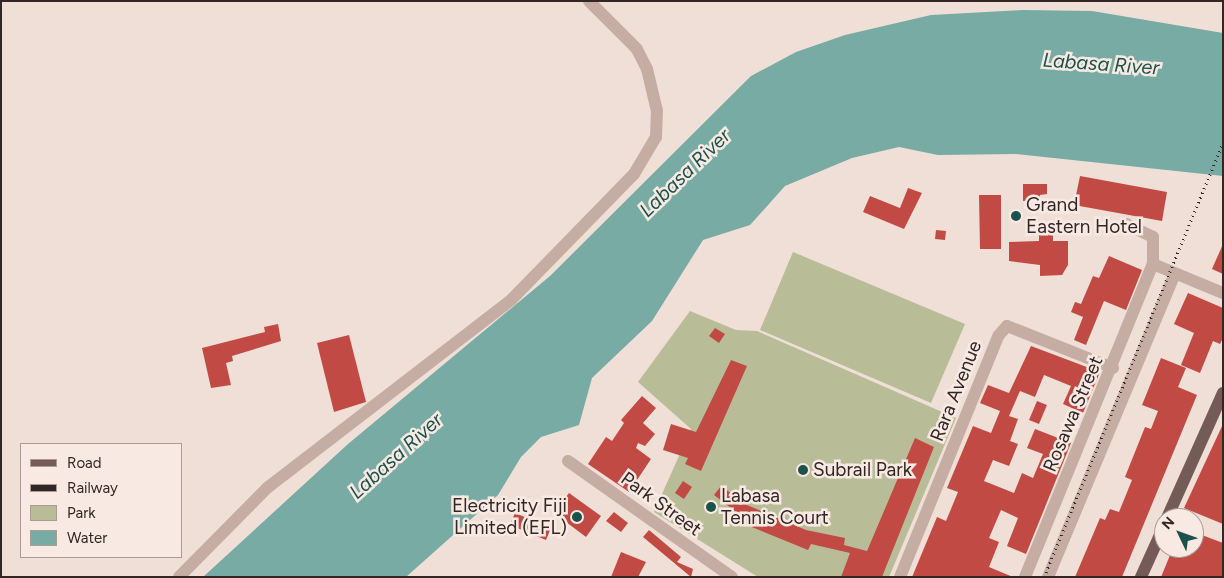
<!DOCTYPE html>
<html>
<head>
<meta charset="utf-8">
<style>
	body { margin:0 }
	#map { position:relative; width:1224px; height:578px; overflow:hidden; background:#efdfd7; font-family:Figtree,sans-serif }
	div>[style] { position:absolute }
	.green>* { inset:0; background:#b8bd98 }
	.water>* { inset:0; background:#77aba4 }
	.building>* { inset:0; background:#c14b44 }
	.minor>* { height:12px; margin:-6px; padding:0 6px; transform-origin:6px; border-radius:6px; background:#c6ada4 }
	.major>* { height:12px; margin:-6px; padding:0 6px; transform-origin:6px; border-radius:6px; background:#745b57 }
	.rail>* { height:3px; margin-top:-1.5px; transform-origin:0; background:repeating-linear-gradient(90deg,#322725 0 1px,transparent 0 5px) }
	.dots>* { width:14px; height:14px; translate:-50% -50%; box-sizing:border-box; border:2px solid #f8eae3; border-radius:50% }
	span { translate:-50% -50%; white-space:nowrap; text-align:center; line-height:1.15; -webkit-text-stroke:5px #f8eae3; paint-order:stroke }
	.poi-label { font-size:19px; color:#322725 }
	.left { translate:0 -50%; text-align:left }
	.right { translate:-100% -50%; text-align:right }
	.street-label { font-size:19px; color:#322725 }
	.water-label { font-size:20px; color:#1d514b; font-style:italic }
	.frame { position:absolute; inset:0; border:2px solid #322725; pointer-events:none }
	.legend { position:absolute; left:20px; top:443px; width:162px; height:115px; box-sizing:border-box; background:#f8eae3; border:1px solid #a99c97; margin:0; padding:6px 9px; list-style:none; font-size:15px; color:#322725 }
	.legend li { display:flex; align-items:center; gap:10px; height:25px }
	.legend b { width:25px; border:1px solid #a99c97 }
	.north { position:absolute; left:1154px; top:508px; width:50px; height:50px; box-sizing:border-box; background:#f8eae3; border:1px solid #a99c97; border-radius:50%; rotate:312deg; font-size:14px; font-weight:700; line-height:20px; text-align:center; color:#322725 }
	.north::after { content:''; display:block; margin:auto; width:18px; height:22px; background:#1d514b; clip-path:polygon(50% 0,100% 100%,50% 72%,0 100%) }
</style>
</head>
<body>
<div id="map">
	<div class="green">
		<div style="clip-path:polygon(793px 252px,965px 324px,931px 403px,760px 330px)"></div>
		<div style="clip-path:polygon(690px 311px,736px 330px,757px 331px,956px 418px,889px 577px,758px 577px,654px 512px,691px 429px,638px 382px)"></div>
	</div>
	<div class="water">
		<div style="clip-path:polygon(1023px 10px,1092px 11px,1223px 33px,1223px 176px,1015px 154px,938px 155px,899px 147px,852px 158px,785px 186px,750px 225px,703px 240px,652px 321px,592px 378px,579px 425px,541px 437px,521px 457px,498px 495px,406px 577px,203px 577px,348px 444px,550px 276px,751px 76px,796px 52px,845px 35px,931px 15px)"></div>
	</div>
	<div class="building">
		<div style="clip-path:polygon(1080px 176px,1167px 192px,1162px 221px,1074px 205px)"></div>
		<div style="clip-path:polygon(1023px 184px,1047px 184px,1047px 194px,1040px 195px,1039px 200px,1023px 201px)"></div>
		<div style="clip-path:polygon(908px 188px,922px 193px,904px 229px,863px 212px,870px 196px,900px 208px)"></div>
		<div style="clip-path:polygon(979px 195px,1001px 195px,1001px 249px,980px 249px)"></div>
		<div style="clip-path:polygon(936px 230px,946px 231px,945px 240px,935px 239px)"></div>
		<div style="clip-path:polygon(1039px 231px,1053px 231px,1053px 241px,1068px 241px,1068px 265px,1062px 275px,1040px 276px,1040px 265px,1009px 261px,1009px 242px,1039px 241px)"></div>
		<div style="clip-path:polygon(1223px 244px,1223px 274px,1212px 269px)"></div>
		<div style="clip-path:polygon(1109px 256px,1142px 270px,1126px 310px,1104px 301px,1086px 345px,1074px 340px,1083px 317px,1071px 312px,1075px 302px,1081px 304px,1093px 276px,1099px 278px)"></div>
		<div style="clip-path:polygon(1188px 293px,1223px 308px,1223px 338px,1220px 344px,1213px 341px,1200px 373px,1181px 365px,1194px 333px,1174px 324px)"></div>
		<div style="clip-path:polygon(278px 324px,281px 341px,232px 356px,233px 361px,226px 363px,231px 385px,211px 388px,202px 348px,265px 332px,264px 327px)"></div>
		<div style="clip-path:polygon(715px 328px,725px 334px,719px 343px,709px 336px)"></div>
		<div style="clip-path:polygon(349px 335px,366px 402px,334px 412px,317px 343px)"></div>
		<div style="clip-path:polygon(1031px 346px,1100px 372px,1083px 413px,1063px 404px,1071px 386px,1044px 375px,1035px 397px,1020px 391px,1009px 416px,1018px 419px,1010px 441px,1018px 444px,1009px 466px,993px 460px,984px 481px,1014px 493px,1022px 473px,1033px 478px,1043px 454px,1027px 448px,1035px 429px,1071px 443px,1026px 554px,1007px 546px,1018px 518px,1001px 510px,989px 538px,999px 542px,989px 567px,1013px 577px,912px 577px,937px 517px,946px 521px,958px 492px,947px 488px,973px 426px,991px 433px,1000px 411px,980px 403px,988px 385px,1009px 393px)"></div>
		<div style="clip-path:polygon(1161px 358px,1186px 368px,1178px 387px,1197px 395px,1122px 577px,1075px 577px,1100px 518px,1105px 520px,1110px 509px,1119px 512px,1132px 480px,1125px 477px,1145px 427px,1151px 429px,1158px 411px,1142px 405px)"></div>
		<div style="clip-path:polygon(731px 360px,747px 366px,701px 471px,685px 464px,688px 458px,663px 450px,671px 424px,696px 432px)"></div>
		<div style="clip-path:polygon(642px 396px,656px 408px,643px 423px,655px 434px,645px 446px,638px 443px,636px 448px,651px 459px,629px 492px,588px 464px,606px 437px,612px 441px,624px 423px,621px 420px)"></div>
		<div style="clip-path:polygon(1037px 401px,1047px 405px,1039px 424px,1029px 420px)"></div>
		<div style="clip-path:polygon(1223px 424px,1223px 524px,1184px 508px)"></div>
		<div style="clip-path:polygon(915px 438px,934px 447px,882px 577px,841px 577px,850px 553px,811px 544px,808px 550px,742px 523px,744px 518px,714px 495px,721px 486px,747px 505px,806px 530px,845px 538px,844px 545px,867px 551px)"></div>
		<div style="clip-path:polygon(683px 481px,692px 487px,684px 499px,675px 493px)"></div>
		<div style="clip-path:polygon(569px 493px,601px 516px,586px 537px,554px 513px)"></div>
		<div style="clip-path:polygon(614px 512px,628px 523px,621px 532px,606px 521px)"></div>
		<div style="clip-path:polygon(515px 513px,551px 528px,546px 540px,510px 525px)"></div>
		<div style="clip-path:polygon(649px 530px,681px 557px,677px 562px,693px 569px,691px 577px,643px 537px)"></div>
		<div style="clip-path:polygon(1194px 532px,1223px 543px,1223px 577px,1161px 577px,1173px 548px,1194px 548px)"></div>
		<div style="clip-path:polygon(621px 552px,646px 562px,638px 577px,611px 577px)"></div>
	</div>
	<div class="minor">
		<div style="left:1153px;top:264px;width:76px;rotate:22.5deg"></div>
		<div style="left:568px;top:461px;width:201px;rotate:35.3deg"></div>
		<div style="left:179px;top:577px;width:125px;rotate:-45.3deg"></div>
		<div style="left:267px;top:488px;width:309px;rotate:-37.6deg"></div>
		<div style="left:512px;top:299px;width:175px;rotate:-45.7deg"></div>
		<div style="left:634px;top:174px;width:43px;rotate:-59.3deg"></div>
		<div style="left:656px;top:137px;width:26px;rotate:-88deg"></div>
		<div style="left:657px;top:111px;width:43px;rotate:-103.4deg"></div>
		<div style="left:647px;top:69px;width:22px;rotate:-117deg"></div>
		<div style="left:637px;top:49px;width:68px;rotate:-135deg"></div>
		<div style="left:900px;top:577px;width:261px;rotate:-67.8deg"></div>
		<div style="left:999px;top:335px;width:12px;rotate:-48deg"></div>
		<div style="left:1007px;top:326px;width:114px;rotate:21.6deg"></div>
		<div style="left:1025px;top:577px;width:338px;rotate:-67.8deg"></div>
		<div style="left:1153px;top:264px;width:27px;rotate:-90deg"></div>
		<div style="left:1153px;top:237px;width:30px;rotate:-154deg"></div>
		<div style="left:1048px;top:577px;width:329px;rotate:-67.3deg"></div>
	</div>
	<div class="major">
		<div style="left:1167px;top:518px;width:137px;rotate:-65.9deg"></div>
		<div style="left:1141px;top:577px;width:56px;rotate:-65.7deg"></div>
	</div>
	<div class="rail">
		<div style="left:1044px;top:577px;width:469px;rotate:-67.6deg"></div>
	</div>
	<div class="dots">
		<div style="left:1016px;top:216px;background:#1d514b"></div>
		<div style="left:803px;top:470px;background:#1d514b"></div>
		<div style="left:711px;top:507px;background:#1d514b"></div>
		<div style="left:577px;top:517px;background:#1d514b"></div>
	</div>
	<div class="poi-label">
		<span class="left" style="left:1026px;top:216px">Grand<br>Eastern Hotel</span>
		<span class="left" style="left:813px;top:470px">Subrail Park</span>
		<span class="left" style="left:721px;top:507px">Labasa<br>Tennis Court</span>
		<span class="right" style="left:567px;top:517px">Electricity Fiji<br>Limited (EFL)</span>
	</div>
	<div class="street-label">
		<span style="left:956px;top:391px;rotate:-68deg">Rara Avenue</span>
		<span style="left:1073px;top:414px;rotate:-67deg">Rosawa Street</span>
		<span style="left:661px;top:504px;rotate:36deg">Park Street</span>
	</div>
	<div class="water-label">
		<span style="left:1101px;top:64px;rotate:4deg">Labasa River</span>
		<span style="left:685px;top:173px;rotate:-44deg">Labasa River</span>
		<span style="left:396px;top:456px;rotate:-42deg">Labasa River</span>
	</div>
	<div class="frame"></div>
	<ul class="legend">
	<li><b style="height:6px;background:#745b57"></b>Road</li>
	<li><b style="height:6px;background:#322725"></b>Railway</li>
	<li><b style="height:14px;background:#b8bd98"></b>Park</li>
	<li><b style="height:14px;background:#77aba4"></b>Water</li>
	</ul>
	<div class="north">N</div>
</div>
</body>
</html>
